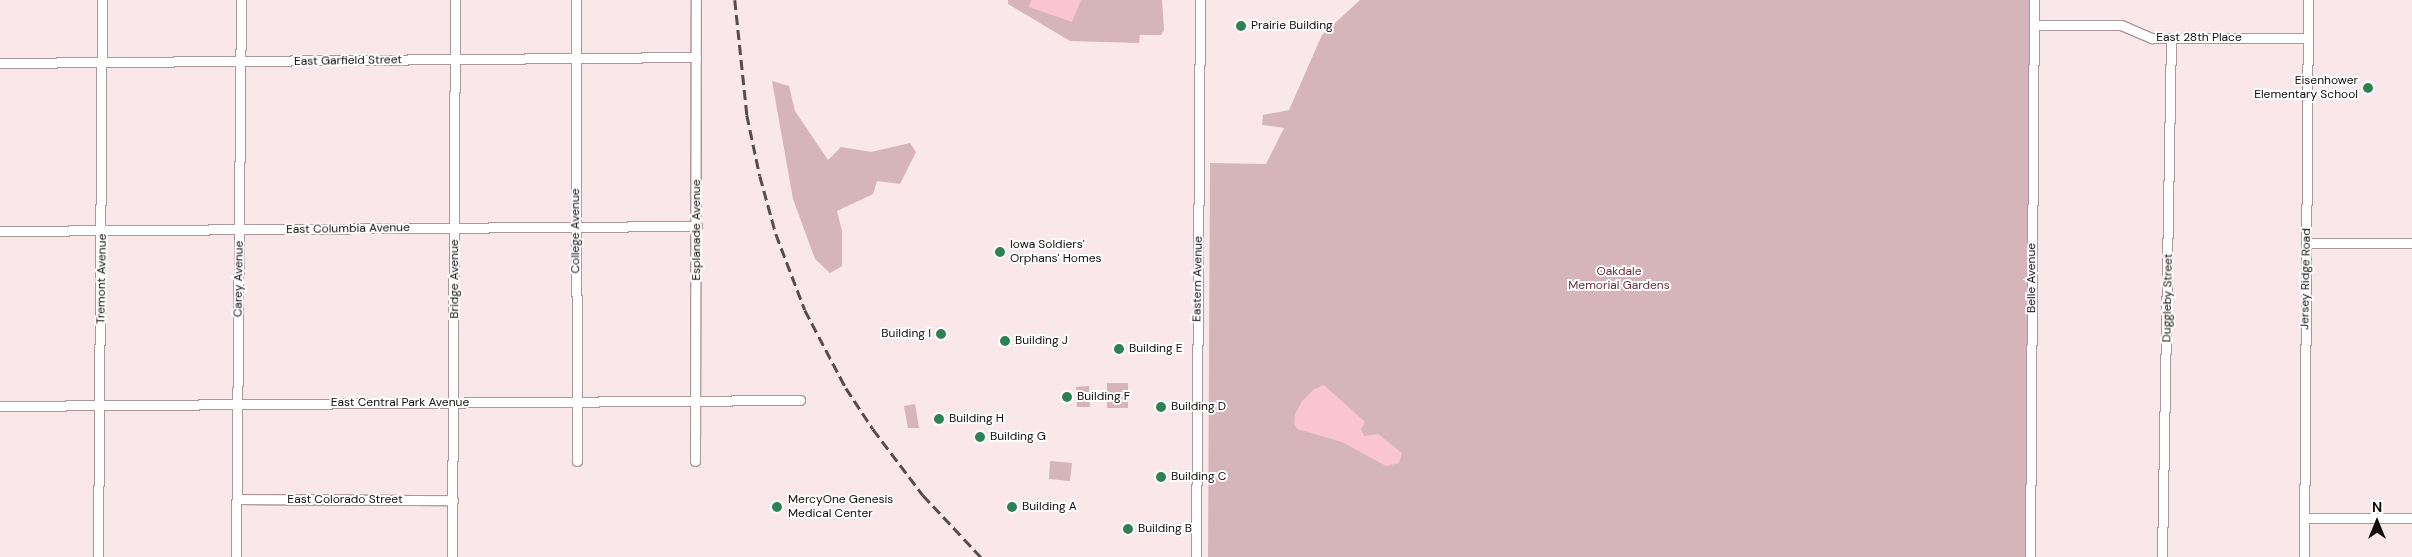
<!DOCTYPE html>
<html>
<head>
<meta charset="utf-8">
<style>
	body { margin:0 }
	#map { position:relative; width:2412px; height:557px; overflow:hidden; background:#fae7ea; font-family:"DM Sans",sans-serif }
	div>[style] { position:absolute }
	.green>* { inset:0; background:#d5b4ba }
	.water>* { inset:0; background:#fac5cf }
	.roads { filter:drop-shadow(1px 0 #a9979a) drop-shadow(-1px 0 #a9979a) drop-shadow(0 1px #a9979a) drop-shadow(0 -1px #a9979a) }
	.minor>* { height:9px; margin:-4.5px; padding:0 4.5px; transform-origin:4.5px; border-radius:4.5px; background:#fff }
	.rail>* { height:2.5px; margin-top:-1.25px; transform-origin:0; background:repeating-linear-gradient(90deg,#564c4e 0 10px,transparent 0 15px) }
	.dots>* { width:14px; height:14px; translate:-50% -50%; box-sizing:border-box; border:2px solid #fff; border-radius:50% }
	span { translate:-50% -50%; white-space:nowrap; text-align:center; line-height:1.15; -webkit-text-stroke:4px #fff; paint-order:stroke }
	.poi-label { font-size:12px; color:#120c0d }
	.left { translate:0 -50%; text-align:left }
	.right { translate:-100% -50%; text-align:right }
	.street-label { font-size:12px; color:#120c0d }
	.park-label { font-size:12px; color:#6d2d3e }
	.north { position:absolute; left:2352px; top:497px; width:50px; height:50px; -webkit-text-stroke:4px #fff; paint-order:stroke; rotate:0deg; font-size:14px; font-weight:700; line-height:20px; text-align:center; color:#120c0d }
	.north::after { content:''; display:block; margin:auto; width:18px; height:22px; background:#120c0d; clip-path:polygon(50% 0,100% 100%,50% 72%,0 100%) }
</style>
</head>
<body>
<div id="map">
	<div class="green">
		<div style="clip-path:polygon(1008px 0,1162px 0,1164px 30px,1161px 35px,1140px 35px,1139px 43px,1070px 41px,1008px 4px)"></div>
		<div style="clip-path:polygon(1360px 0,2030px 0,2027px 557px,1208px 557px,1210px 163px,1266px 164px,1284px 128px,1262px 125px,1263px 115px,1289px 110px,1322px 35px)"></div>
		<div style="clip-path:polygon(772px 81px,789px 86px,795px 111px,828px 160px,841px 147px,871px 152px,910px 143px,916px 152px,900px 184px,877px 181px,873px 194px,837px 211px,842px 231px,842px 266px,830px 273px,815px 259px,793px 199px)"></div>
		<div style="clip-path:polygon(1107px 383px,1128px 383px,1128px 408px,1107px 408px)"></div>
		<div style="clip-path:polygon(1089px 386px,1090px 407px,1077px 407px,1076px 387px)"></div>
		<div style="clip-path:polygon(915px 404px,919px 428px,908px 428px,904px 406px)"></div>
		<div style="clip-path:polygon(1050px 461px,1072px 463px,1070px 481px,1049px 479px)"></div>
	</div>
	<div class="water">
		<div style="clip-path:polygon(1031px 0,1081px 0,1072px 22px,1029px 7px)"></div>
		<div style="clip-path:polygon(1324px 385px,1365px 422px,1361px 429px,1364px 436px,1378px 434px,1402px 453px,1399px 463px,1386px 466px,1342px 442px,1297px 429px,1294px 424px,1295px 414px,1302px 401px,1314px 389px)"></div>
	</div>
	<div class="roads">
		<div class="minor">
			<div style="left:576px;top:0;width:461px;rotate:89.9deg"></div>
			<div style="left:2034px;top:25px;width:87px"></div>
			<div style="left:2121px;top:25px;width:34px;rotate:23deg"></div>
			<div style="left:2152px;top:38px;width:156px"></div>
			<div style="left:0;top:63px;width:696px;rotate:-0.49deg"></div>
			<div style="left:0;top:231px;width:697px;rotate:-0.41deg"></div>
			<div style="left:2307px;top:243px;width:105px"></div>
			<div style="left:0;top:406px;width:800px;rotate:-0.43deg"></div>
			<div style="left:695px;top:461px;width:461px;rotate:-89.9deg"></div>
			<div style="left:237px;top:499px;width:216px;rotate:0.3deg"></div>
			<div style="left:2304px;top:518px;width:108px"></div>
			<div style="left:98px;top:557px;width:557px;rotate:-89.59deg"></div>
			<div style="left:236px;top:557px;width:557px;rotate:-89.49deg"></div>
			<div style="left:452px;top:557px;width:557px;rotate:-89.69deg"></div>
			<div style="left:1196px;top:557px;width:557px;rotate:-89.59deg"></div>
			<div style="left:2030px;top:557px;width:557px;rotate:-89.59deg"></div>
			<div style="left:2162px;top:557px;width:519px;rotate:-89.01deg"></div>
			<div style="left:2304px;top:557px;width:557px;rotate:-89.59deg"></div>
		</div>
	</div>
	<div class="rail">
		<div style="left:735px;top:0;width:116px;rotate:84deg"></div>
		<div style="left:747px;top:115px;width:62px;rotate:78deg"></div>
		<div style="left:760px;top:176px;width:60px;rotate:74.6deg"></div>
		<div style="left:776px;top:234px;width:81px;rotate:69.1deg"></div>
		<div style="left:805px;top:310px;width:88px;rotate:62.3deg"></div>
		<div style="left:846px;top:388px;width:49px;rotate:56.6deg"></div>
		<div style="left:873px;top:429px;width:83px;rotate:52.9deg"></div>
		<div style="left:923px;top:495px;width:85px;rotate:46.9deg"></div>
	</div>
	<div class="dots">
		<div style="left:1241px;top:26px;background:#2d8153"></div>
		<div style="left:2368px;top:88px;background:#2d8153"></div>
		<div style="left:1000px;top:252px;background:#2d8153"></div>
		<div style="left:941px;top:334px;background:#2d8153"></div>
		<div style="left:1005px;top:341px;background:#2d8153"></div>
		<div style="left:1119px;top:349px;background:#2d8153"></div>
		<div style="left:1067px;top:397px;background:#2d8153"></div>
		<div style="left:1161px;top:407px;background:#2d8153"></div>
		<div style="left:939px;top:419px;background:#2d8153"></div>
		<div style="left:980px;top:437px;background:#2d8153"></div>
		<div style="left:1161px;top:477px;background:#2d8153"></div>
		<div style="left:777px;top:507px;background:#2d8153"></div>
		<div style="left:1012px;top:507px;background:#2d8153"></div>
		<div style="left:1128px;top:529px;background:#2d8153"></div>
	</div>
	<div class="poi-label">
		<span class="left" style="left:1251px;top:26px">Prairie Building</span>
		<span class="right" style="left:2358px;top:88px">Eisenhower<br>Elementary School</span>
		<span class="left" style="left:1010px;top:252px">Iowa Soldiers'<br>Orphans' Homes</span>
		<span class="right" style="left:931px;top:334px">Building I</span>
		<span class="left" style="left:1015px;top:341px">Building J</span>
		<span class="left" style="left:1129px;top:349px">Building E</span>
		<span class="left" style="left:1077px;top:397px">Building F</span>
		<span class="left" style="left:1171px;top:407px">Building D</span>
		<span class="left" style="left:949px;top:419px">Building H</span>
		<span class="left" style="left:990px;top:437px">Building G</span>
		<span class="left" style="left:1171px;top:477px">Building C</span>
		<span class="left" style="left:788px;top:507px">MercyOne Genesis<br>Medical Center</span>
		<span class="left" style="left:1022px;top:507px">Building A</span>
		<span class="left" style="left:1138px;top:529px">Building B</span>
	</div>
	<div class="street-label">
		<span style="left:2199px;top:38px">East 28th Place</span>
		<span style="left:348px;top:61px;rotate:-1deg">East Garfield Street</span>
		<span style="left:348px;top:229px;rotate:-1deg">East Columbia Avenue</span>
		<span style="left:697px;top:230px;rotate:-90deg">Esplanade Avenue</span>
		<span style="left:576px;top:231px;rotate:-90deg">College Avenue</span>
		<span style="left:2032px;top:278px;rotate:-90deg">Belle Avenue</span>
		<span style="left:102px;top:279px;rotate:-89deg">Tremont Avenue</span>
		<span style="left:239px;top:279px;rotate:-89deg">Carey Avenue</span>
		<span style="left:455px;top:279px;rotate:-90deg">Bridge Avenue</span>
		<span style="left:1198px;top:279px;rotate:-89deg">Eastern Avenue</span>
		<span style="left:2306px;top:279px;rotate:-89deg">Jersey Ridge Road</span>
		<span style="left:2168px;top:298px;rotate:-89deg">Duggleby Street</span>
		<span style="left:400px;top:403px">East Central Park Avenue</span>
		<span style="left:345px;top:500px">East Colorado Street</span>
	</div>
	<div class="park-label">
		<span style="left:1619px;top:279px">Oakdale<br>Memorial Gardens</span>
	</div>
	<div class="north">N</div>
</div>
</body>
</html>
